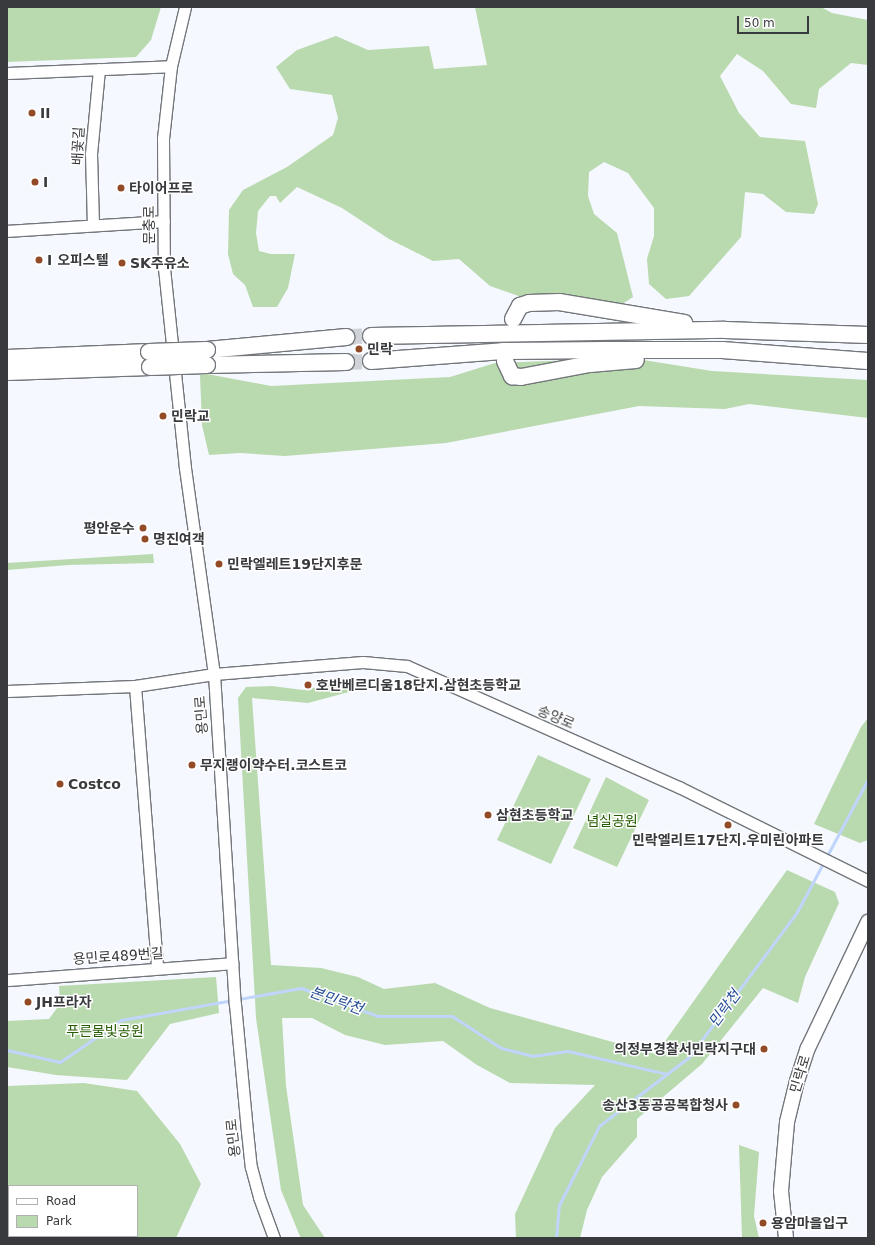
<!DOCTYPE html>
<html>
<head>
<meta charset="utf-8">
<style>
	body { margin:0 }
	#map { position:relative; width:875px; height:1245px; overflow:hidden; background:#f5f8fe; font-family:"DejaVu Sans","Noto Sans KR",sans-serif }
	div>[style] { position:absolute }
	.green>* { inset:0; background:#b9d9ae }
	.stream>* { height:3px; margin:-1.5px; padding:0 1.5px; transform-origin:1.5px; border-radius:1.5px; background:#bfd5fc }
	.highway-tunnel>* { height:16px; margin-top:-8px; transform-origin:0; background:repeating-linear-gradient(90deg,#cfd2d7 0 16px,transparent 0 24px) }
	.roads { filter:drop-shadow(1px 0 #73767b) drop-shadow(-1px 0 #73767b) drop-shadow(0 1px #73767b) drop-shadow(0 -1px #73767b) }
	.minor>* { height:11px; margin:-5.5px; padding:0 5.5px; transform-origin:5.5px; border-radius:5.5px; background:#fff }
	.major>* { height:14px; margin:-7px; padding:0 7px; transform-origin:7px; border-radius:7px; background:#fff }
	.highway>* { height:16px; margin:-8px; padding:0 8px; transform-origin:8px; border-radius:8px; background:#fff }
	.bridges { filter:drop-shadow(1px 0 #73767b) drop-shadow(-1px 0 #73767b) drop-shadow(0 1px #73767b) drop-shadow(0 -1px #73767b) }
	.highway-bridge>* { height:16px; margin:-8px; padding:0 8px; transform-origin:8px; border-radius:8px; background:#fff }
	.dots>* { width:11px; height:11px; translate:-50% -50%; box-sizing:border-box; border:2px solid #fff; border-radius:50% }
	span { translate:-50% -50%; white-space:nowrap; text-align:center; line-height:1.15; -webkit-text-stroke:3px #fff; paint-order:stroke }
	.poi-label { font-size:14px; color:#393a3d; font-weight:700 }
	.left { translate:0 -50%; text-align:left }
	.right { translate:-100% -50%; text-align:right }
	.street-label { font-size:14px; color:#393a3d }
	.park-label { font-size:14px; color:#255c01 }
	.water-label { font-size:15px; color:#264e97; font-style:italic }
	.frame { position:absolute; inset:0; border:8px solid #393a3d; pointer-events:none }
	.legend { position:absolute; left:8px; top:1185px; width:130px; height:52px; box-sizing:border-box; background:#fff; border:1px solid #b0b0b1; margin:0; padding:5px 7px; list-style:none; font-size:12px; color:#393a3d }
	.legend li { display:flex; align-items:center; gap:8px; height:20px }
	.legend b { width:20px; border:1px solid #b0b0b1 }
	.scale { position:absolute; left:737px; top:16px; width:72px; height:18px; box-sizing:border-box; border:2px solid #393a3d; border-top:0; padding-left:5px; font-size:12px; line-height:14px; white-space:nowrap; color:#393a3d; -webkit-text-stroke:3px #fff; paint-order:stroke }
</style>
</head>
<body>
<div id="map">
	<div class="green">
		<div style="clip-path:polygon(7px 7px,161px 7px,151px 40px,136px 57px,7px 62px)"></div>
		<div style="clip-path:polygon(475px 7px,821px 7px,832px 13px,868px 20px,868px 65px,851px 63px,819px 89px,816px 108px,791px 104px,763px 71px,737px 54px,720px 76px,739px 113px,760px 137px,805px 141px,818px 204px,814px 214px,786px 212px,763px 194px,745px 192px,741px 237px,689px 296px,666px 299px,649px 284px,647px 259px,654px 236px,654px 208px,628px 173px,604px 162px,589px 172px,588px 196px,594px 214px,617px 233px,633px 297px,619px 306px,530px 300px,490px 286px,459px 259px,433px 261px,389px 239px,342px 208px,297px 187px,280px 203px,276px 196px,270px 196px,258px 211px,256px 233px,259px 251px,271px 254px,295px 254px,288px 288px,277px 307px,253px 307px,245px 285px,233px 274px,228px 254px,229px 210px,243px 190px,287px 167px,333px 135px,338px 118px,332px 95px,290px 89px,276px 67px,297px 50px,336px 36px,368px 50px,429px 46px,434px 69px,487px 65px)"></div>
		<div style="clip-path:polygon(631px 358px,712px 371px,868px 380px,868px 418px,749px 404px,725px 409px,639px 406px,446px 443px,285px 456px,240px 453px,209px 455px,202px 425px,200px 375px,207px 374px,271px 386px,450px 377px,495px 363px)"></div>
		<div style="clip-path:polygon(153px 554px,154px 563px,68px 565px,7px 570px,7px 563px)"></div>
		<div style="clip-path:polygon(347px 681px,371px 686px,308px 703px,252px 698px,271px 965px,321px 968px,358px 977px,384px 989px,435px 983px,490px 1008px,656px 1054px,787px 870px,835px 892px,839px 903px,805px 977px,798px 1003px,763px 988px,702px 1064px,637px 1119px,637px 1137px,602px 1177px,587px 1210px,580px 1238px,516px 1238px,515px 1214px,555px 1128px,595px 1085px,510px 1083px,477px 1065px,443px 1041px,385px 1045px,345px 1035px,312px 1018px,282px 1018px,286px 1086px,303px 1205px,325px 1238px,301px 1238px,299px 1234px,281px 1190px,256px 1018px,238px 698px,246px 687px,272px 686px,303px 690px)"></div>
		<div style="clip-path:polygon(868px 718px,868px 840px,860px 843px,814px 824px,861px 727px)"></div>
		<div style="clip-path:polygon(538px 755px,591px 779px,551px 864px,497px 840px)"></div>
		<div style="clip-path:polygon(606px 777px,649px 800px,617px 867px,573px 848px)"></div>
		<div style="clip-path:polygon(216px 977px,219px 1013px,170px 1024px,127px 1080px,56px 1075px,7px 1067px,7px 1021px,49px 1019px,60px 1004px,59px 986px)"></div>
		<div style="clip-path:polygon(evenodd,84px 1083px,137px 1091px,180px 1144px,201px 1184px,176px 1238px,7px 1238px,7px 1086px,84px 1083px,9px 1186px,137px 1186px,137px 1236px,9px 1236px,9px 1186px)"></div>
		<div style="clip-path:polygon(739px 1145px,759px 1152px,754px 1216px,759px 1238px,742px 1238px)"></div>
	</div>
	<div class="stream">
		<div style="left:7px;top:1050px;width:54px;rotate:12.8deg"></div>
		<div style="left:60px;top:1062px;width:74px;rotate:-34.5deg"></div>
		<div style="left:121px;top:1020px;width:183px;rotate:-10.1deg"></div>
		<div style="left:301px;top:988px;width:82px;rotate:20deg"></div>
		<div style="left:378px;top:1016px;width:74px"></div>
		<div style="left:452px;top:1016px;width:59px;rotate:33.1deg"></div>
		<div style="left:501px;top:1048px;width:32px;rotate:14deg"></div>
		<div style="left:532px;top:1056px;width:36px;rotate:-8deg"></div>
		<div style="left:568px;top:1051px;width:102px;rotate:13.1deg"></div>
		<div style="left:556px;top:1238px;width:33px;rotate:-85deg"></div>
		<div style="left:559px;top:1205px;width:89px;rotate:-63.1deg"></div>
		<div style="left:599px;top:1126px;width:113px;rotate:-37.5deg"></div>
		<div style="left:689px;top:1057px;width:181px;rotate:-53.3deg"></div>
		<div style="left:797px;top:912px;width:151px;rotate:-61.9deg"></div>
	</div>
	<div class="highway-tunnel">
		<div style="left:346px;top:337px;width:25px;rotate:-2deg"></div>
		<div style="left:346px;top:362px;width:25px;rotate:-2deg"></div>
	</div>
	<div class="roads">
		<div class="minor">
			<div style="left:185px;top:7px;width:61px;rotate:103.3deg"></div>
			<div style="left:171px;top:66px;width:72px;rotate:96.3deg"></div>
			<div style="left:163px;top:138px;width:130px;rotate:89.6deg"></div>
			<div style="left:164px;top:268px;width:201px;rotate:84deg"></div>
			<div style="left:185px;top:468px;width:208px;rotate:82deg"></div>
			<div style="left:214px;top:674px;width:331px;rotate:86.4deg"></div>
			<div style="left:235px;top:1004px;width:128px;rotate:84.6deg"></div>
			<div style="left:247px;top:1131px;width:36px;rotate:84deg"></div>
			<div style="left:251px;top:1167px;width:31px;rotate:75deg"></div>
			<div style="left:259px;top:1197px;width:44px;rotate:69.9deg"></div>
			<div style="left:7px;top:73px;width:164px;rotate:-2.4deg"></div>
			<div style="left:93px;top:225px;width:71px;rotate:-91.6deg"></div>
			<div style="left:91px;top:154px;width:85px;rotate:-84.6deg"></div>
			<div style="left:7px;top:231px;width:157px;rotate:-3.6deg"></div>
			<div style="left:135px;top:686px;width:283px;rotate:85.5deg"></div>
			<div style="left:7px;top:691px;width:128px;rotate:-2.2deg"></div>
			<div style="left:135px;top:686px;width:80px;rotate:-8.6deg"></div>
			<div style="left:214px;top:674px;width:149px;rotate:-4.6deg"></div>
			<div style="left:363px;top:662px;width:44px;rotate:5.2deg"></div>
			<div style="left:407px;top:666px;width:298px;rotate:24deg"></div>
			<div style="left:679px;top:787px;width:211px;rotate:26.4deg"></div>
			<div style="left:7px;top:980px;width:226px;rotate:-4.3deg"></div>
		</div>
		<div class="major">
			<div style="left:786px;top:1238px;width:47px;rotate:-96.1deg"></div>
			<div style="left:781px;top:1191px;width:69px;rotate:-85deg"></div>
			<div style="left:787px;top:1122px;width:42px;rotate:-76.3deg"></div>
			<div style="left:797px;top:1081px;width:35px;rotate:-72deg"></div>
			<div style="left:808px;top:1048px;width:140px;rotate:-64.5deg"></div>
		</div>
		<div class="highway">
			<div style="left:513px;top:319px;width:15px;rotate:-62deg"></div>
			<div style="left:520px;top:306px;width:9px;rotate:-18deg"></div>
			<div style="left:529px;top:303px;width:30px;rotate:-2deg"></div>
			<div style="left:559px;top:302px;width:127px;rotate:9.5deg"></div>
			<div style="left:371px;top:336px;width:354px;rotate:-1deg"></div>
			<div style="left:725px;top:330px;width:143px;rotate:2deg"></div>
			<div style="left:207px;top:350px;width:140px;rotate:-5.3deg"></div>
			<div style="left:7px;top:358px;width:142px;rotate:-2.4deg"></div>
			<div style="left:371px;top:361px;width:132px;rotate:-4.3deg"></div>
			<div style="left:503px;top:351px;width:103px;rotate:-0.6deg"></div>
			<div style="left:606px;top:350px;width:116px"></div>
			<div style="left:722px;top:350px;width:146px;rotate:4.3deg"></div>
			<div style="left:505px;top:361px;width:17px;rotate:65deg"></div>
			<div style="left:512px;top:376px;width:9px;rotate:6deg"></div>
			<div style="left:521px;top:377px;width:70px;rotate:-10.7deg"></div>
			<div style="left:590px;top:364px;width:46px;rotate:-5deg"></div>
			<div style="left:207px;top:365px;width:139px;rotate:-1.2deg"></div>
			<div style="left:7px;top:372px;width:143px;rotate:-2deg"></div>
		</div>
	</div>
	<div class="bridges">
		<div class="highway-bridge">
			<div style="left:149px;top:352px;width:58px;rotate:-2deg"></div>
			<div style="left:150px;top:367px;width:57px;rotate:-2deg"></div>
		</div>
	</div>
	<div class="dots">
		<div style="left:32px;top:113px;background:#924b26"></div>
		<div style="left:35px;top:182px;background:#924b26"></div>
		<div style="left:121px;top:188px;background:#924b26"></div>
		<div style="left:39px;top:260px;background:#924b26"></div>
		<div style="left:122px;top:263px;background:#924b26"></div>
		<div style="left:359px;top:349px;background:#924b26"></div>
		<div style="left:163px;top:416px;background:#924b26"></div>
		<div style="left:143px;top:528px;background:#924b26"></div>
		<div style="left:145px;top:539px;background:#924b26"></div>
		<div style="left:219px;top:564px;background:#924b26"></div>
		<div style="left:308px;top:685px;background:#924b26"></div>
		<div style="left:192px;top:765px;background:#924b26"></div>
		<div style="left:60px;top:784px;background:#924b26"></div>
		<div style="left:488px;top:815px;background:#924b26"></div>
		<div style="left:728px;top:825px;background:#924b26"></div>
		<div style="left:28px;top:1002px;background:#924b26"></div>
		<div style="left:764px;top:1049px;background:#924b26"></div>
		<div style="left:736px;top:1105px;background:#924b26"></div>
		<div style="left:763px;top:1223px;background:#924b26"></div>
	</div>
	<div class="poi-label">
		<span class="left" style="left:40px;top:113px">II</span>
		<span class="left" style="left:43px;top:182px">I</span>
		<span class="left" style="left:129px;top:188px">타이어프로</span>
		<span class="left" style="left:47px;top:260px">I 오피스텔</span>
		<span class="left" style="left:130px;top:263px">SK주유소</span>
		<span class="left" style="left:367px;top:349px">민락</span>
		<span class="left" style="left:171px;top:416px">민락교</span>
		<span class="right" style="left:135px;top:528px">평안운수</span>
		<span class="left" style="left:153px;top:539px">명진여객</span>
		<span class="left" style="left:227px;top:564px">민락엘레트19단지후문</span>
		<span class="left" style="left:316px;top:685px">호반베르디움18단지.삼현초등학교</span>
		<span class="left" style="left:200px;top:765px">무지랭이약수터.코스트코</span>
		<span class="left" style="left:68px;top:784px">Costco</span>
		<span class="left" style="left:496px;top:815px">삼현초등학교</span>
		<span style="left:728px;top:840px">민락엘리트17단지.우미린아파트</span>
		<span class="left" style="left:36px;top:1002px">JH프라자</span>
		<span class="right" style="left:756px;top:1049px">의정부경찰서민락지구대</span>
		<span class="right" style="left:728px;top:1105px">송산3동공공복합청사</span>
		<span class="left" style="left:771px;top:1223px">용암마을입구</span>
	</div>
	<div class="street-label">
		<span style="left:78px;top:146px;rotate:-87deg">배꽃길</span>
		<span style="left:149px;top:225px;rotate:-90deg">문충로</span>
		<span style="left:201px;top:715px;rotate:-94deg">용민로</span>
		<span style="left:556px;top:717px;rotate:23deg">송양로</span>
		<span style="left:118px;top:956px;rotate:-4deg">용민로489번길</span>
		<span style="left:800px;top:1074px;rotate:-73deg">민락로</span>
		<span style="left:233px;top:1138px;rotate:-96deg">용민로</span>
	</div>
	<div class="park-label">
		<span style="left:612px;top:821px">념실공원</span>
		<span style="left:105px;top:1031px">푸른물빛공원</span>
	</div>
	<div class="water-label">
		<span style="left:336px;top:1001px;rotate:20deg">본민락천</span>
		<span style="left:725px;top:1009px;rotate:-53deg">민락천</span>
	</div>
	<div class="frame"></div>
	<ul class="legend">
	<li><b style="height:5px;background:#fff"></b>Road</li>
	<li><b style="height:11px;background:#b9d9ae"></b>Park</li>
	</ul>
	<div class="scale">50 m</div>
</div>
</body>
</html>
